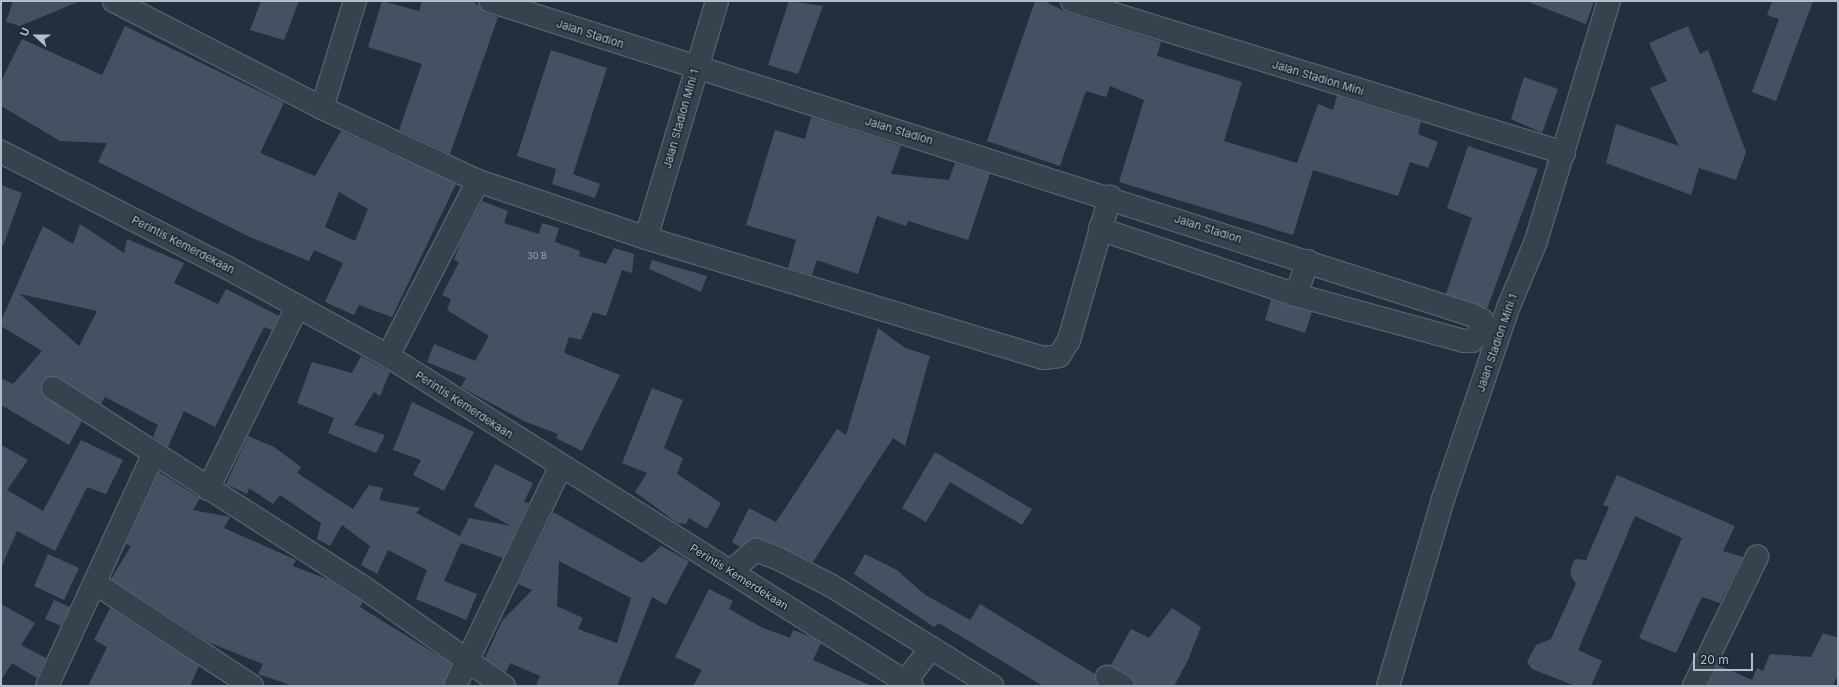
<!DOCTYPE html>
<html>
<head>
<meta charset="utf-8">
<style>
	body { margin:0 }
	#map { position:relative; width:1839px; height:687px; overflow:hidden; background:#242f3e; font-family:Inter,sans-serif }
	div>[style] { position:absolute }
	.building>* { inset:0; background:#455162 }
	.roads { filter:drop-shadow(1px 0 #565f6c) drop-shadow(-1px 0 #565f6c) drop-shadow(0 1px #565f6c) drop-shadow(0 -1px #565f6c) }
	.minor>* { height:22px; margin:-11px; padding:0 11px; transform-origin:11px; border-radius:11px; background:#38414e }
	span { translate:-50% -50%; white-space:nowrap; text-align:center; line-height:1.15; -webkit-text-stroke:3px #1d2633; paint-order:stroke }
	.number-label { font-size:9px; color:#98a1af }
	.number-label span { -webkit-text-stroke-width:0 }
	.street-label { font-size:11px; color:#b4bcc9 }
	.frame { position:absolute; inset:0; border:2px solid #b4bcc9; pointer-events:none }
	.north { position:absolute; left:16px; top:16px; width:40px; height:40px; -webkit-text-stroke:3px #1d2633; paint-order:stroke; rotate:291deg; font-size:11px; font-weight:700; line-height:16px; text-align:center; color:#b4bcc9 }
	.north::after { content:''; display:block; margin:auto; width:14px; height:18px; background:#b4bcc9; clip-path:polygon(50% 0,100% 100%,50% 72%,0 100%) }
	.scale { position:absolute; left:1693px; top:653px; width:60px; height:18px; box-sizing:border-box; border:2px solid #b4bcc9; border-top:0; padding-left:5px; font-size:12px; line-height:14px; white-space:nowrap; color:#b4bcc9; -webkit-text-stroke:3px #1d2633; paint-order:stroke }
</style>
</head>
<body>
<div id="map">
	<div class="building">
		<div style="clip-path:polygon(13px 1px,80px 1px,20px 26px,6px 22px)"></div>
		<div style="clip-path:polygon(261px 1px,299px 1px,284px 40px,250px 30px)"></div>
		<div style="clip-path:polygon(382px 1px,419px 11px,422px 1px,473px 1px,486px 13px,498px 17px,450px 154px,399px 130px,422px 64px,368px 47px)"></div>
		<div style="clip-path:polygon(789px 1px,823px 6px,798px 74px,768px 65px)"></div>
		<div style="clip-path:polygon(1035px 1px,1044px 1px,1068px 13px,1161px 42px,1157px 56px,1242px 82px,1224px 141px,1297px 163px,1318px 104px,1333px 110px,1337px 96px,1421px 122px,1418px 134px,1438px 142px,1428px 168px,1410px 162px,1398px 196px,1313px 170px,1293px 235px,1119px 182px,1144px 100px,1110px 86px,1106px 97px,1086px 91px,1060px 166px,987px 141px)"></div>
		<div style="clip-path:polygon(1526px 1px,1594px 1px,1586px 24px)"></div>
		<div style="clip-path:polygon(1772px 1px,1813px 1px,1776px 101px,1752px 92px,1779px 19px,1767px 15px)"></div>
		<div style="clip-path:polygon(evenodd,125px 26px,284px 103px,260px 153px,315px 176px,341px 131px,456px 184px,392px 317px,359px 305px,354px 315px,325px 302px,343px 263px,314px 250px,309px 261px,250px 237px,98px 162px,107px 143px,60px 141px,1px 106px,1px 81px,22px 39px,102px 75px,125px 26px,339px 192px,368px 209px,355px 241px,325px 227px,339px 192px)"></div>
		<div style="clip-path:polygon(1688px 26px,1700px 54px,1708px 50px,1746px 152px,1736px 180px,1699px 168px,1691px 195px,1606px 163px,1616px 124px,1679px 146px,1650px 88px,1667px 81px,1649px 43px)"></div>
		<div style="clip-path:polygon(551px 50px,607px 68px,573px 174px,600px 184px,595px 198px,552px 184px,556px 169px,517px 156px)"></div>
		<div style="clip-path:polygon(1524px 77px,1558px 89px,1542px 133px,1511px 119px)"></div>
		<div style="clip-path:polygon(811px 117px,901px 146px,891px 174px,949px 180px,955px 163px,990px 174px,968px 240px,908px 221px,906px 226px,877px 216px,858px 274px,817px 260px,812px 275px,788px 268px,796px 240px,746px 225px,775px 130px,805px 139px)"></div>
		<div style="clip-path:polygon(1468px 146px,1538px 169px,1487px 309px,1446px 294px,1472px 218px,1447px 208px)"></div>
		<div style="clip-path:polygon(1px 185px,22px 193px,3px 246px,1px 245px)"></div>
		<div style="clip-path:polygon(482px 201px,508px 211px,504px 223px,539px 234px,542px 223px,559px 228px,555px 242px,580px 251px,579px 256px,606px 264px,614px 248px,634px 254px,632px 273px,622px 270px,606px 316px,593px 312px,581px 340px,569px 337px,564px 353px,620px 375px,582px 451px,556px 438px,558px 434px,526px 422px,461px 387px,466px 378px,427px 362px,434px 344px,475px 361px,489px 336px,447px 310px,451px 299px,442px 295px,459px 262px,454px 260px,461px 241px)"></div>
		<div style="clip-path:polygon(evenodd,80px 224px,124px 253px,127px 239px,184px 263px,174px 283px,218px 304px,226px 289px,279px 316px,272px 330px,264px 327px,215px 427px,184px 411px,168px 447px,153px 437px,158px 425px,105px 397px,101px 404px,54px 376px,42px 382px,42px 394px,82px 421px,69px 445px,1px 405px,1px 378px,13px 384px,42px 351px,1px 326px,1px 321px,43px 226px,73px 244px,80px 224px,20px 294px,97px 311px,79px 346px,20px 294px)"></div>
		<div style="clip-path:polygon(652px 260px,707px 276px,701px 292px,649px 269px)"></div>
		<div style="clip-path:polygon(1271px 300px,1312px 312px,1305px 333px,1265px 320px)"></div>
		<div style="clip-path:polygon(878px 328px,905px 348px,930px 356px,905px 446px,893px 438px,813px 562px,760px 538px,754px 538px,740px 547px,732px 542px,749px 508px,776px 522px,837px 429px,846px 435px)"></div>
		<div style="clip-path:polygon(361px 356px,390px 372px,380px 396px,374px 392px,354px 425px,385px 435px,376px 453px,328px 433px,334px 418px,297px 403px,312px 362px,352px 373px)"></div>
		<div style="clip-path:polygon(652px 388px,683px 400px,664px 448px,683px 458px,677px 474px,721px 503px,707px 529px,689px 518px,686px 524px,677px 523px,635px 492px,647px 473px,622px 463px)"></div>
		<div style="clip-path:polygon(412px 402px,474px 432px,444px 491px,413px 475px,421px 460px,393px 450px)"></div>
		<div style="clip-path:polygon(248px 436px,274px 447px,301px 467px,297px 473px,353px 509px,369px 485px,383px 488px,379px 500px,420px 508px,416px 513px,460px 536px,469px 518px,511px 526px,474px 506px,495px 464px,533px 483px,524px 502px,529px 503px,503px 558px,461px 543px,444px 581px,477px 594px,466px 620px,416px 599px,427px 570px,388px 550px,377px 574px,361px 565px,370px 546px,342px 525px,330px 546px,317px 539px,321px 523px,280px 495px,273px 504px,249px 488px,247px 494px,226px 484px)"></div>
		<div style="clip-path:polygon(81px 440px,123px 460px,106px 494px,87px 487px,55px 551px,17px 531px,1px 568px,1px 445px,28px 460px,7px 490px,43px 511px)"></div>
		<div style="clip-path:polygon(935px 452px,1032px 509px,1022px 525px,950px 482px,926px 522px,902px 508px)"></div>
		<div style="clip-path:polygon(159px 472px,200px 498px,193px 510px,230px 517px,224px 528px,296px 560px,293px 566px,329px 580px,363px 602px,360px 607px,452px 664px,443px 686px,293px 686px,258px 674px,263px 664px,210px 643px,111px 579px,131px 546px,126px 544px)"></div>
		<div style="clip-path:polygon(1617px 475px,1735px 526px,1723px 551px,1743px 557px,1720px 603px,1702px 597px,1676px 653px,1639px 638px,1682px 538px,1635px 516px,1578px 650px,1602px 661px,1591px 686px,1575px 686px,1532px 669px,1527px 662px,1536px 645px,1551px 639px,1576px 584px,1570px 574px,1572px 565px,1575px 559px,1586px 560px,1609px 507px,1603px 505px)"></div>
		<div style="clip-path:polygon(evenodd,553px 512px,642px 563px,661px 546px,689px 561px,666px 605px,652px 597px,617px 686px,536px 686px,540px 676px,510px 663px,506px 672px,485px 658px,502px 621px,532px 590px,518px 584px,553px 512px,559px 561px,631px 598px,617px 643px,578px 629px,583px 618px,557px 606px,559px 561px)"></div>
		<div style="clip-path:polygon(48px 554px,79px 568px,64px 600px,34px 586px)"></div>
		<div style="clip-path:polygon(865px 554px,897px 570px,924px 594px,970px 620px,980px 604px,1095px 674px,1099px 686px,1043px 686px,939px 623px,934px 627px,854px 574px)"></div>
		<div style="clip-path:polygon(709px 589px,733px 601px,729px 609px,763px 628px,790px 638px,793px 630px,811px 637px,821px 643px,813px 660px,872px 686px,693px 686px,702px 670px,675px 657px)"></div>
		<div style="clip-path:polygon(54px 600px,70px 607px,61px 626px,45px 619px)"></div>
		<div style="clip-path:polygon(1px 604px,35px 623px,21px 645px,46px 658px,37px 678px,12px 663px,1px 680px)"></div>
		<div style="clip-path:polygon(110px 608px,199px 666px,190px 686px,88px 686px,107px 647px,94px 640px)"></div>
		<div style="clip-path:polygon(1172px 608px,1201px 627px,1188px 660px,1174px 686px,1135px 686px,1129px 675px,1111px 665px,1131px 629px,1149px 638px)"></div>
		<div style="clip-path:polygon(1823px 633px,1838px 638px,1838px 674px,1833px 686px,1708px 686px,1718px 665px,1752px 680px,1757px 668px,1763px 671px,1770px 654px,1811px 657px)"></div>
	</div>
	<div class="roads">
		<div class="minor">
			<div style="left:114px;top:1px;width:234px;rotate:27.2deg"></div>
			<div style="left:322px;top:108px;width:172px;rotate:25.1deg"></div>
			<div style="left:478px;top:181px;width:177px;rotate:18.7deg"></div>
			<div style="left:646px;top:238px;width:415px;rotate:16.8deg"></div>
			<div style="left:1043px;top:358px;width:16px;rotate:-7deg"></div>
			<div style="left:1059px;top:356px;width:19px;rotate:-58deg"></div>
			<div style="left:1069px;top:340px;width:149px;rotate:-74deg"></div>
			<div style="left:490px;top:1px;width:1031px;rotate:17.73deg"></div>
			<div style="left:1472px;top:315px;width:11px;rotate:27deg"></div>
			<div style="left:1482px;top:320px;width:11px;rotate:95deg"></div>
			<div style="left:1481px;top:331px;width:13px;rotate:132deg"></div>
			<div style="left:1472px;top:341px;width:8px;rotate:180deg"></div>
			<div style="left:1464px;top:341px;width:174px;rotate:-164.7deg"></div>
			<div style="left:1296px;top:295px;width:207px;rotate:-161.4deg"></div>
			<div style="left:1072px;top:1px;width:515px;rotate:17.17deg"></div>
			<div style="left:322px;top:108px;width:112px;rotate:-72.9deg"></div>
			<div style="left:1px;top:152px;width:253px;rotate:27.1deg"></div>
			<div style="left:226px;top:267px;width:185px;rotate:28.8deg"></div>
			<div style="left:388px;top:356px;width:619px;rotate:32.2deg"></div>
			<div style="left:646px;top:238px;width:247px;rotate:-73.3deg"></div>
			<div style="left:1296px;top:295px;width:36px;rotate:-71deg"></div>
			<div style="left:388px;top:356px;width:197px;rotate:-62.8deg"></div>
			<div style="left:53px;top:388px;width:368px;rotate:32.7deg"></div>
			<div style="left:363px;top:587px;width:172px;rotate:35.1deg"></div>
			<div style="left:208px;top:489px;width:203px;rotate:-63.9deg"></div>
			<div style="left:731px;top:571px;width:33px;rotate:-40deg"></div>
			<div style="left:756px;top:550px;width:22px;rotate:21deg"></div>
			<div style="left:777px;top:558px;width:59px;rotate:27deg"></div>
			<div style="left:830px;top:585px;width:191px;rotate:31.9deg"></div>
			<div style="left:95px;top:583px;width:188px;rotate:33.3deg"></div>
			<div style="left:1107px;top:677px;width:18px;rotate:29deg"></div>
			<div style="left:905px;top:682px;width:43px;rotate:-52.6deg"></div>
			<div style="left:47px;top:686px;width:256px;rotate:-65.3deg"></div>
			<div style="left:455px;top:686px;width:244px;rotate:-64.3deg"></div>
			<div style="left:1388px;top:686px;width:195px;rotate:-73.6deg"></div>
			<div style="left:1443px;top:499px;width:202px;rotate:-71.2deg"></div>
			<div style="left:1508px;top:308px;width:73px;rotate:-67.3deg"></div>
			<div style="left:1536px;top:241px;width:251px;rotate:-73.1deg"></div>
			<div style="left:1694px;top:686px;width:144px;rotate:-64deg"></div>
		</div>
	</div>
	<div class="number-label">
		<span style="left:537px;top:256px">30 B</span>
	</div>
	<div class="street-label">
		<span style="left:590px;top:34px;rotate:18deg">Jalan Stadion</span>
		<span style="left:1318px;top:78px;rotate:17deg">Jalan Stadion Mini</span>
		<span style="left:681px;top:119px;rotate:-74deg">Jalan Stadion Mini 1</span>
		<span style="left:899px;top:131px;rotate:17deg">Jalan Stadion</span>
		<span style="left:1208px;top:229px;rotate:18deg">Jalan Stadion</span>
		<span style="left:183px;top:245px;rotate:27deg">Perintis Kemerdekaan</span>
		<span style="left:1497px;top:343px;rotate:-71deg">Jalan Stadion Mini 1</span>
		<span style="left:464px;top:405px;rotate:33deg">Perintis Kemerdekaan</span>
		<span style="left:739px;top:577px;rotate:32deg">Perintis Kemerdekaan</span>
	</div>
	<div class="frame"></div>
	<div class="north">U</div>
	<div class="scale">20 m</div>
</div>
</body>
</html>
